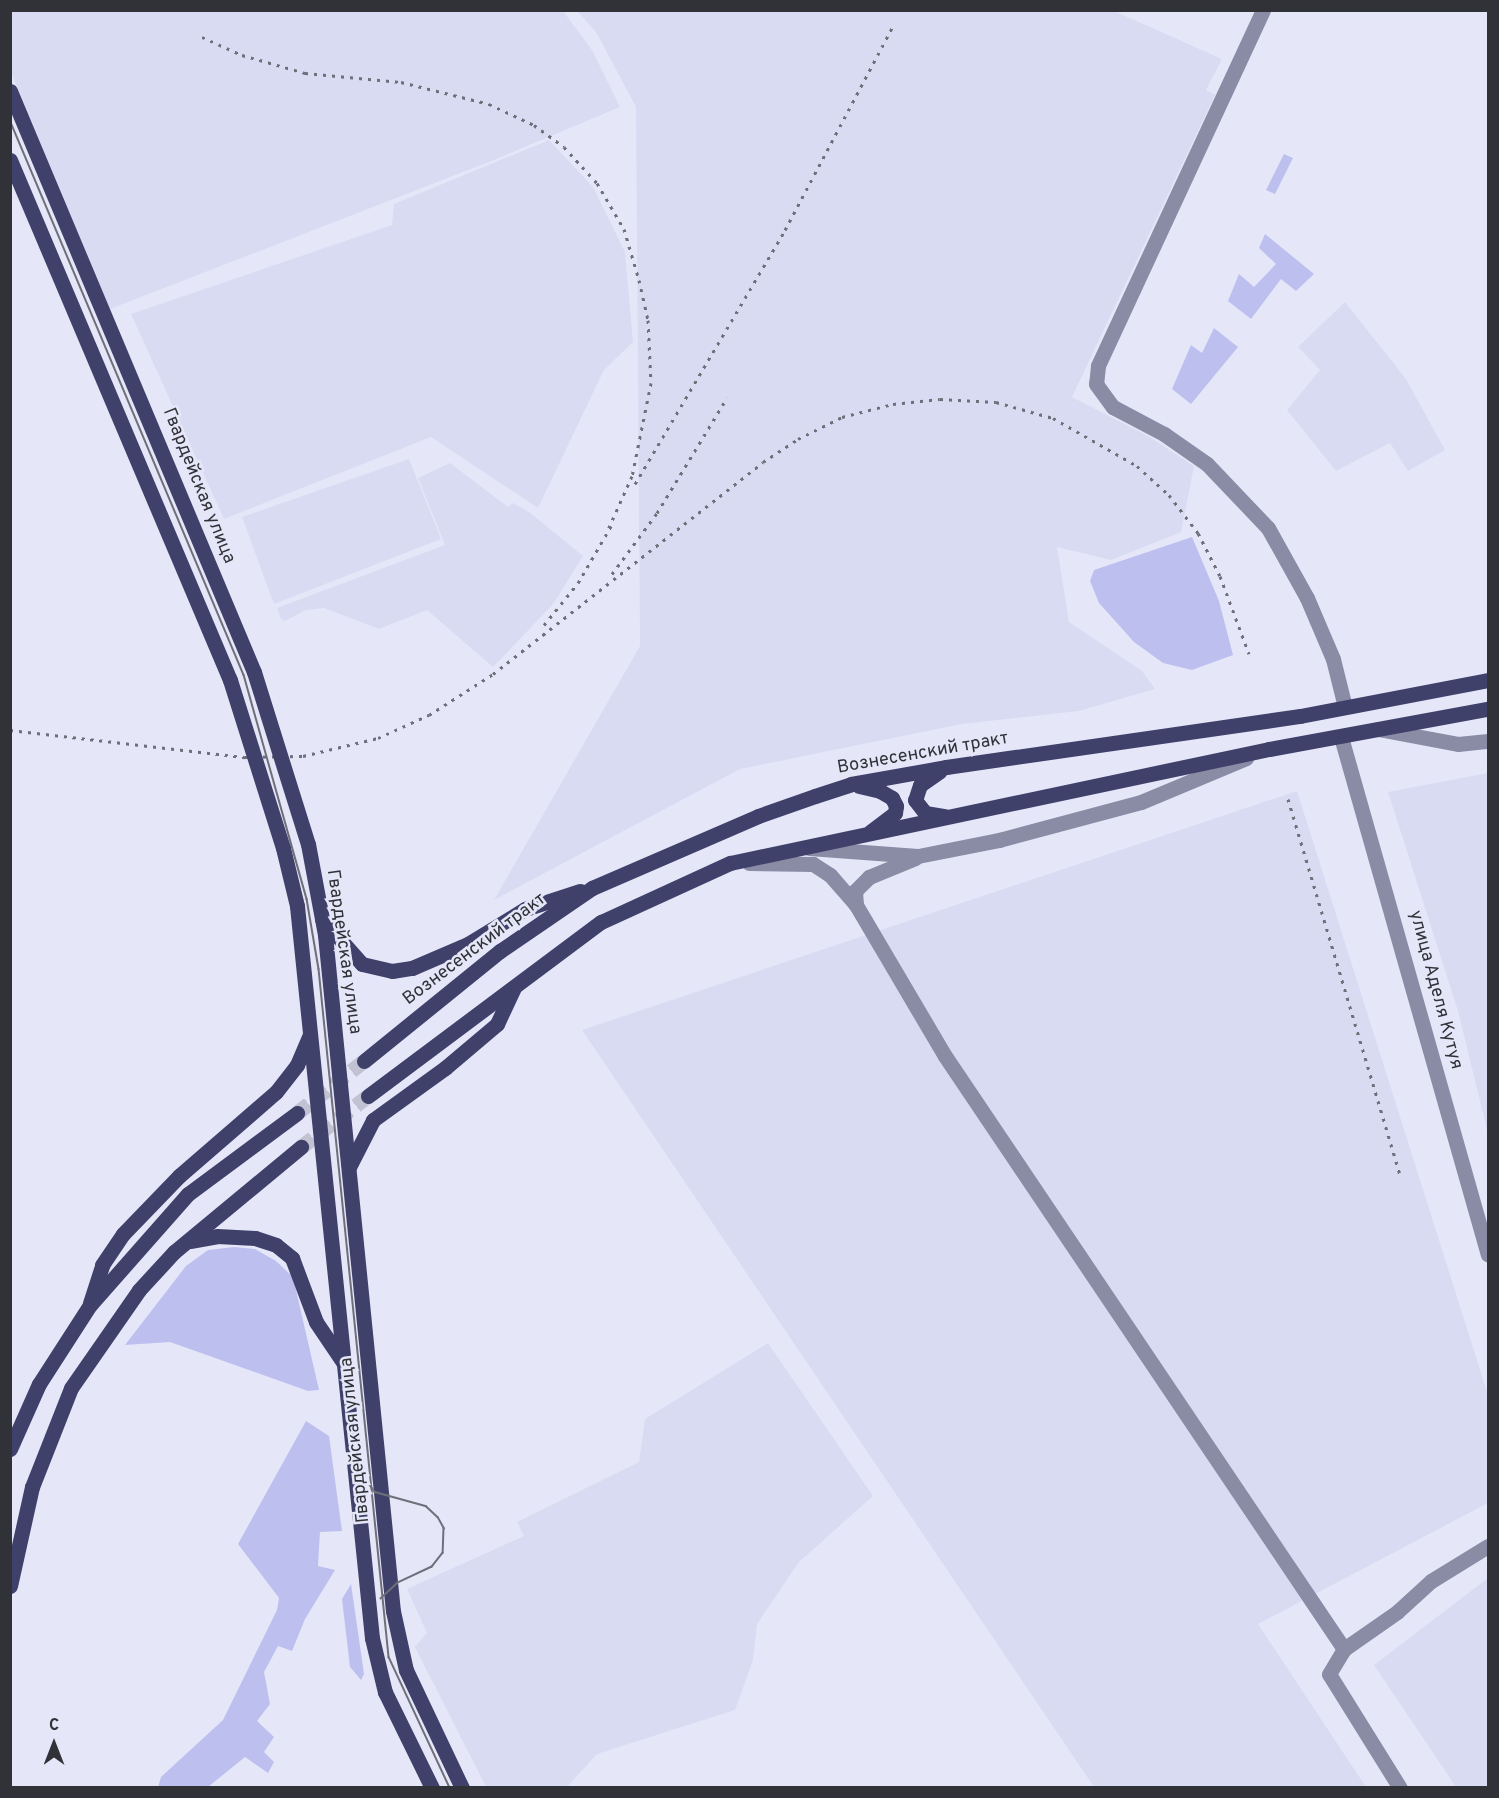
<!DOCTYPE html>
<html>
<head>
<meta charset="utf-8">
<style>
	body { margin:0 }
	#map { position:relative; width:1499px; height:1798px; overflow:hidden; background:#e5e7f9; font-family:Overpass,sans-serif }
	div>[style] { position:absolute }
	.built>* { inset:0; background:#d9dbf3 }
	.green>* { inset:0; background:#bdc0ef }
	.major-tunnel>* { height:15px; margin-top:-7.5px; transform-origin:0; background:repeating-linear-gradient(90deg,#c1c3d2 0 15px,transparent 0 23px) }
	.minor>* { height:15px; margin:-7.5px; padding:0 7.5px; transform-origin:7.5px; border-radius:7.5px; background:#8a8ca5 }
	.major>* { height:15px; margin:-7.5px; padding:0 7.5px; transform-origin:7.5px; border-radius:7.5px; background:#40416b }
	.tram>* { height:1.5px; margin:-0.75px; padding:0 0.75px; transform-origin:0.75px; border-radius:0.75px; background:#6e6f79 }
	.rail>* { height:3px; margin-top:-1.5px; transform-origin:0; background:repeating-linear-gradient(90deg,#6e6f79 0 3px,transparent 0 9px) }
	.major-bridge>* { height:15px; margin:-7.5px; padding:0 7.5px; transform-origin:7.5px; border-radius:7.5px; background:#40416b }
	span { translate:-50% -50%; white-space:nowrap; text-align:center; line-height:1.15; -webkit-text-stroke:5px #e5e7f9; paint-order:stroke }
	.street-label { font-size:18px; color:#313238 }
	.frame { position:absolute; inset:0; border:12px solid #313238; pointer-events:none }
	.north { position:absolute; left:24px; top:1714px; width:60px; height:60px; -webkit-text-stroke:4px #e5e7f9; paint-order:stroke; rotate:0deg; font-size:16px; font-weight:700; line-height:24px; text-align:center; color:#313238 }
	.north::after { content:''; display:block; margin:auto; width:21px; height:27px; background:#313238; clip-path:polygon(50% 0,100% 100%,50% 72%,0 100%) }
</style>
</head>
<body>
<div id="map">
	<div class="built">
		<div style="clip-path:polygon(10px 11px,563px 11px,592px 50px,620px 107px,494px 160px,110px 309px,11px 72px)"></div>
		<div style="clip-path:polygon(577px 11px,1114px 11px,1222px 59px,1206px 90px,1215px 95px,1072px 397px,1148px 436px,1194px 466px,1181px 532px,1111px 560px,1057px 547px,1069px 622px,1142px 671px,1155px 689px,1079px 711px,962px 724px,740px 769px,494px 900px,640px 646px,636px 107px,596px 32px)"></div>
		<div style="clip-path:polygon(549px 140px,593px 187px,625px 252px,633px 342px,604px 370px,538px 508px,431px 437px,224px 519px,131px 314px,392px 225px,394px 204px)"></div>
		<div style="clip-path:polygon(1345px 302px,1406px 379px,1445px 450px,1408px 471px,1390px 443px,1336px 471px,1287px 410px,1320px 370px,1298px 347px)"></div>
		<div style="clip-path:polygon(409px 459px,441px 539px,274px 604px,242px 517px)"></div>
		<div style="clip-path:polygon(450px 463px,508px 507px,513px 503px,529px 512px,583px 556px,554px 603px,496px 664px,493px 667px,427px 610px,379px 629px,324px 608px,306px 610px,285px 621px,281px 619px,277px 608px,445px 545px,418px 478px)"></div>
		<div style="clip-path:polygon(1488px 773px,1488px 1134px,1458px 1011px,1388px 792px)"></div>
		<div style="clip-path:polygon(1297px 791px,1488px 1395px,1488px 1503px,1258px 1624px,1366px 1787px,1094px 1787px,582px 1030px)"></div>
		<div style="clip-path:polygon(768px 1343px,873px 1496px,799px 1562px,757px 1624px,753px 1660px,735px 1710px,597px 1754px,567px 1787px,486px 1787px,415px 1647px,427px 1633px,407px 1589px,524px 1536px,517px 1522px,639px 1462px,645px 1419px)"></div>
		<div style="clip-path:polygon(1488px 1578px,1488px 1787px,1456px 1787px,1374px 1665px)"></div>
	</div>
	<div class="green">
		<div style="clip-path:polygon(1284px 154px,1293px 158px,1275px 194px,1266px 190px)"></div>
		<div style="clip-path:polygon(1265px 234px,1314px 274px,1296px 291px,1281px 279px,1251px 319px,1228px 301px,1239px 274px,1254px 287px,1276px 264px,1259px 248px)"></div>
		<div style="clip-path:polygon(1214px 328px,1238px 347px,1191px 404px,1172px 389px,1191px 345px,1202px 353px)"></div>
		<div style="clip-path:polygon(1192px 537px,1219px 601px,1233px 655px,1192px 670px,1163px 663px,1134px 642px,1099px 603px,1090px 581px,1094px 570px)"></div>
		<div style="clip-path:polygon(234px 1247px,255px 1249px,276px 1261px,293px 1277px,319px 1390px,308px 1391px,170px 1342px,125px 1345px,186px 1266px,208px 1250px)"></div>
		<div style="clip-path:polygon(306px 1421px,329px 1436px,342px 1531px,320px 1532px,318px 1566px,335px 1570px,305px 1619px,292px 1651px,278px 1646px,264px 1672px,270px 1704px,257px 1721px,274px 1737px,264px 1752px,274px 1762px,268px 1773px,245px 1757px,208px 1787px,158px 1787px,161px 1777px,223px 1720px,277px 1610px,279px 1598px,238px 1544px)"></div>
		<div style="clip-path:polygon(351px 1584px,364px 1674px,361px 1680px,350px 1667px,342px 1599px)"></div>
	</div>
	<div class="major-tunnel">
		<div style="left:297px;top:1113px;width:85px;rotate:-37.8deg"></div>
		<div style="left:301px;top:1147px;width:84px;rotate:-37.3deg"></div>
	</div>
	<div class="minor">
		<div style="left:1263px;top:10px;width:392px;rotate:114.9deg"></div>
		<div style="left:1098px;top:366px;width:18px;rotate:96deg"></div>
		<div style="left:1096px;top:384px;width:29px;rotate:54deg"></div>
		<div style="left:1113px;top:407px;width:58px;rotate:27.9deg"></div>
		<div style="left:1164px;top:434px;width:52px;rotate:34.9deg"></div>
		<div style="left:1207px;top:464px;width:88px;rotate:46.4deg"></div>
		<div style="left:1268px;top:528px;width:80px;rotate:60.9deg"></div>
		<div style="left:1307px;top:598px;width:66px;rotate:66.9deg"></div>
		<div style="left:1333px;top:659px;width:49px;rotate:76deg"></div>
		<div style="left:1378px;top:729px;width:81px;rotate:10.6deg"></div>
		<div style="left:1458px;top:744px;width:30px;rotate:-6deg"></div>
		<div style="left:1341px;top:737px;width:538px;rotate:74.16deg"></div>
		<div style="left:809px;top:848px;width:109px;rotate:4.2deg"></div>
		<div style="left:918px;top:856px;width:83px;rotate:-11.2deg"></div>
		<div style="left:999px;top:840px;width:147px;rotate:-15deg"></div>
		<div style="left:1141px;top:802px;width:114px;rotate:-22.7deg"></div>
		<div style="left:749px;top:863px;width:64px;rotate:0.9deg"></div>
		<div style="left:813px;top:864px;width:20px;rotate:33deg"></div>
		<div style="left:830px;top:875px;width:40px;rotate:49deg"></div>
		<div style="left:856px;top:905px;width:175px;rotate:59.5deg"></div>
		<div style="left:945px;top:1056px;width:715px;rotate:56.07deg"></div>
		<div style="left:856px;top:905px;width:14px;rotate:-94deg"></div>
		<div style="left:855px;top:891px;width:20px;rotate:-45deg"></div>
		<div style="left:869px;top:877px;width:50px;rotate:-22.4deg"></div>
		<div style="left:1400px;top:1788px;width:134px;rotate:-121.9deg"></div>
		<div style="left:1329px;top:1674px;width:29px;rotate:-59deg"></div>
		<div style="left:1344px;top:1649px;width:65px;rotate:-34.9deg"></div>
		<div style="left:1397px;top:1612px;width:46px;rotate:-42.4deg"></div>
		<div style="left:1431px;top:1581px;width:67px;rotate:-31.6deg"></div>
	</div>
	<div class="major">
		<div style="left:10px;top:91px;width:630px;rotate:67.22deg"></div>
		<div style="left:10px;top:160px;width:565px;rotate:67.07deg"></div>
		<div style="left:940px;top:771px;width:24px;rotate:145deg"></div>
		<div style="left:920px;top:785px;width:16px;rotate:108deg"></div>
		<div style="left:915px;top:800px;width:16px;rotate:52deg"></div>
		<div style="left:925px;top:813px;width:20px;rotate:9deg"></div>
		<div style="left:859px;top:786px;width:22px;rotate:13deg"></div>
		<div style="left:880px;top:791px;width:14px;rotate:30deg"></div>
		<div style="left:892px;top:798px;width:9px;rotate:63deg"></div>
		<div style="left:896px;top:806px;width:7px;rotate:98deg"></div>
		<div style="left:895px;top:813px;width:31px;rotate:143deg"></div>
		<div style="left:308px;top:844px;width:93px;rotate:79.4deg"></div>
		<div style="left:325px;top:935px;width:679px;rotate:84.26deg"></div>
		<div style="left:393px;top:1611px;width:60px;rotate:77.6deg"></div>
		<div style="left:406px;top:1670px;width:131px;rotate:64.6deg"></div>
		<div style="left:283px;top:848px;width:60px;rotate:76.4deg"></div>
		<div style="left:297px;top:906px;width:736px;rotate:84.15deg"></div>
		<div style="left:372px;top:1638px;width:56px;rotate:76.5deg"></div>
		<div style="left:385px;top:1692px;width:107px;rotate:63.9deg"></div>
		<div style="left:322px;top:919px;width:60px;rotate:48.4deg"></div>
		<div style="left:362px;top:964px;width:31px;rotate:13deg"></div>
		<div style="left:392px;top:971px;width:20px;rotate:-9deg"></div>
		<div style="left:412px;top:968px;width:61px;rotate:-23.2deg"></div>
		<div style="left:468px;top:944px;width:67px;rotate:-31.6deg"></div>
		<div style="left:525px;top:909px;width:58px;rotate:-18.1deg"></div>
		<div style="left:364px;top:1061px;width:175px;rotate:-39deg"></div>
		<div style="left:500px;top:951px;width:112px;rotate:-34.4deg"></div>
		<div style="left:592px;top:888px;width:181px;rotate:-23.4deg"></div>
		<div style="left:758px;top:816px;width:60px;rotate:-19.3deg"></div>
		<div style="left:815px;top:796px;width:38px;rotate:-18deg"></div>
		<div style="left:851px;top:784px;width:97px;rotate:-10.1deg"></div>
		<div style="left:946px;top:767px;width:358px;rotate:-8.2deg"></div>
		<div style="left:1300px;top:716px;width:191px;rotate:-10.8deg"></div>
		<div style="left:368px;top:1096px;width:291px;rotate:-36.8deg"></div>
		<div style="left:601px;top:922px;width:142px;rotate:-24.6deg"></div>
		<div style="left:730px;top:863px;width:551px;rotate:-11.94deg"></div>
		<div style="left:1269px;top:749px;width:223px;rotate:-10.4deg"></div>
		<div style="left:349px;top:1167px;width:53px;rotate:-62.9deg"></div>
		<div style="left:373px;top:1120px;width:89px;rotate:-35.8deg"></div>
		<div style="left:445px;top:1068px;width:68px;rotate:-40.2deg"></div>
		<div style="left:497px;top:1024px;width:40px;rotate:-65deg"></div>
		<div style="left:190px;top:1241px;width:27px;rotate:-10deg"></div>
		<div style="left:217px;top:1236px;width:38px;rotate:3deg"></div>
		<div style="left:255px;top:1238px;width:22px;rotate:18deg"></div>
		<div style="left:276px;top:1245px;width:21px;rotate:39deg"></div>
		<div style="left:292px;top:1258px;width:68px;rotate:69.4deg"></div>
		<div style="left:316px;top:1322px;width:48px;rotate:56deg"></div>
		<div style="left:90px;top:1303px;width:40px;rotate:-72deg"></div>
		<div style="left:102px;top:1265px;width:37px;rotate:-56deg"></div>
		<div style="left:123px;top:1234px;width:81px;rotate:-46deg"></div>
		<div style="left:179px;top:1176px;width:128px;rotate:-40.9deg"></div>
		<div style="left:276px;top:1092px;width:34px;rotate:-52deg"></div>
		<div style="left:297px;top:1065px;width:33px;rotate:-67deg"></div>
		<div style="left:10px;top:1449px;width:71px;rotate:-66deg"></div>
		<div style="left:39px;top:1384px;width:94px;rotate:-57.2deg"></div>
		<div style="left:90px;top:1305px;width:148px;rotate:-48.6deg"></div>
		<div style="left:188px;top:1194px;width:136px;rotate:-36.6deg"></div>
		<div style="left:10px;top:1586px;width:101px;rotate:-77.5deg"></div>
		<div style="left:32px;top:1487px;width:106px;rotate:-68.5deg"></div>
		<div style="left:71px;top:1388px;width:119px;rotate:-55.2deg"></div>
		<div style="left:139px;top:1290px;width:52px;rotate:-47.4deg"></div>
		<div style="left:174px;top:1252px;width:165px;rotate:-39.6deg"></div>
	</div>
	<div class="tram">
		<div style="left:10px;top:120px;width:602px;rotate:67.14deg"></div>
		<div style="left:244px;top:675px;width:233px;rotate:74.3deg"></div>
		<div style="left:307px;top:899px;width:71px;rotate:80.3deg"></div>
		<div style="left:319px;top:969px;width:692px;rotate:84.19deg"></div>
		<div style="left:389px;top:1657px;width:145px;rotate:65deg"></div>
		<div style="left:370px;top:1485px;width:9px;rotate:54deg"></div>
		<div style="left:375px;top:1492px;width:53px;rotate:15.4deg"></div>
		<div style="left:426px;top:1506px;width:16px;rotate:43deg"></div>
		<div style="left:438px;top:1517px;width:13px;rotate:61deg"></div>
		<div style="left:444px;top:1528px;width:25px;rotate:92deg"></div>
		<div style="left:443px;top:1553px;width:18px;rotate:128deg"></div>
		<div style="left:432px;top:1567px;width:38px;rotate:155deg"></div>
		<div style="left:398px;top:1583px;width:23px;rotate:137deg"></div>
	</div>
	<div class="rail">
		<div style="left:202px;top:37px;width:44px;rotate:24.2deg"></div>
		<div style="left:242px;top:55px;width:66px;rotate:15.9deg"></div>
		<div style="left:305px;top:73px;width:96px;rotate:5.4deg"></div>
		<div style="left:401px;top:82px;width:91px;rotate:14deg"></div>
		<div style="left:489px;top:104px;width:50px;rotate:25deg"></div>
		<div style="left:534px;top:125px;width:37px;rotate:36deg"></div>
		<div style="left:564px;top:147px;width:49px;rotate:47.5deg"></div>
		<div style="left:597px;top:183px;width:53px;rotate:59.6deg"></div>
		<div style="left:624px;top:229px;width:53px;rotate:73.6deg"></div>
		<div style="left:639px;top:280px;width:41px;rotate:77.3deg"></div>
		<div style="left:648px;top:320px;width:63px;rotate:87.3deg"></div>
		<div style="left:651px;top:383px;width:95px;rotate:101.5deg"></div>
		<div style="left:632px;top:476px;width:61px;rotate:114.1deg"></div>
		<div style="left:635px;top:484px;width:295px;rotate:-59.4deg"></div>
		<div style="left:785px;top:230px;width:233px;rotate:-62.1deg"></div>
		<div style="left:612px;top:574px;width:76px;rotate:-53.6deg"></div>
		<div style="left:657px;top:513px;width:135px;rotate:-58.7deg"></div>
		<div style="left:544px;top:625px;width:54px;rotate:-51deg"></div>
		<div style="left:578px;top:583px;width:66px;rotate:-59.9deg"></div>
		<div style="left:10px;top:730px;width:237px;rotate:6.6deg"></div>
		<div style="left:245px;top:757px;width:58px;rotate:-1deg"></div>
		<div style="left:303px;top:756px;width:77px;rotate:-13.5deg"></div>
		<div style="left:378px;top:738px;width:56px;rotate:-24.3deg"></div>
		<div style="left:429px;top:715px;width:76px;rotate:-32.6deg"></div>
		<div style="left:493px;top:674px;width:343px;rotate:-38.1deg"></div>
		<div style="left:763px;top:462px;width:42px;rotate:-33.3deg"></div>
		<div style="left:798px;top:439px;width:49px;rotate:-26.6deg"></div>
		<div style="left:842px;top:417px;width:53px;rotate:-14.3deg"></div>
		<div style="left:893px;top:404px;width:47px;rotate:-6.1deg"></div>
		<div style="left:940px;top:399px;width:56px;rotate:3.1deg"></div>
		<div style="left:996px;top:402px;width:59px;rotate:15.7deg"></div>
		<div style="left:1053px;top:418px;width:97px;rotate:29.7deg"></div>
		<div style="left:1137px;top:466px;width:43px;rotate:42.2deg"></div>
		<div style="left:1169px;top:495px;width:48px;rotate:52.7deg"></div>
		<div style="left:1198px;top:533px;width:48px;rotate:62.9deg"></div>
		<div style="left:1220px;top:576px;width:83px;rotate:69.6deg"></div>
		<div style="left:1288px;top:799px;width:391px;rotate:73.4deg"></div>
	</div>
	<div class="major-bridge">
		<div style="left:254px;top:672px;width:180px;rotate:72.6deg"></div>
		<div style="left:230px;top:680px;width:176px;rotate:72.5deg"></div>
	</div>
	<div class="street-label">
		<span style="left:198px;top:486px;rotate:68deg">Гвардейская улица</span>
		<span style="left:923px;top:754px;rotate:-10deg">Вознесенский тракт</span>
		<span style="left:475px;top:950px;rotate:-37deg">Вознесенский тракт</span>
		<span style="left:343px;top:952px;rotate:82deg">Гвардейская улица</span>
		<span style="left:1435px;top:990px;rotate:75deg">улица Аделя Кутуя</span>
		<span style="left:356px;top:1440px;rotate:-96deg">Гвардейская улица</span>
	</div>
	<div class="frame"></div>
	<div class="north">С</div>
</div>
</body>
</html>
